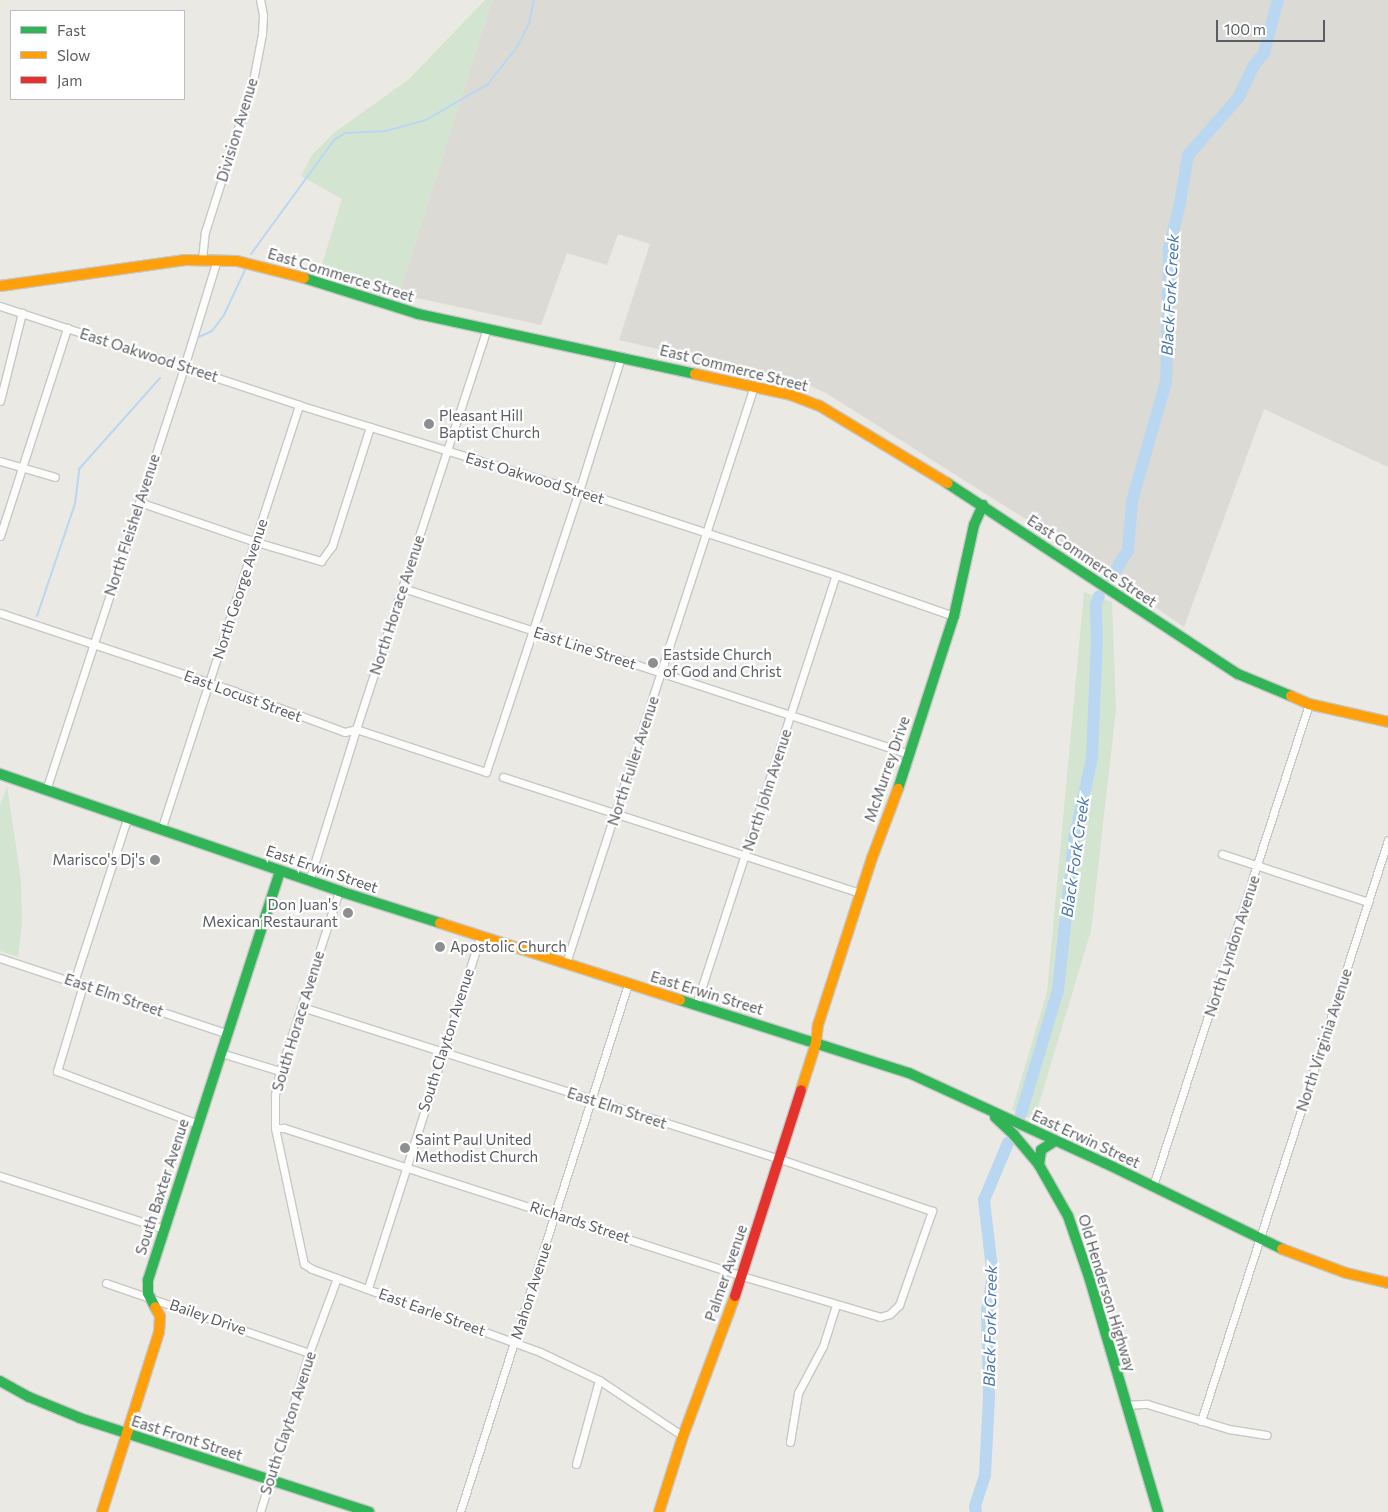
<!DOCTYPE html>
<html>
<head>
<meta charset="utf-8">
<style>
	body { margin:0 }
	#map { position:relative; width:1388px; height:1512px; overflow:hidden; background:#eae9e4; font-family:Commissioner,sans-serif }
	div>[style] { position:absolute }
	.industrial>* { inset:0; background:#dbdad5 }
	.green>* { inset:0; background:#d3e5d1 }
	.stream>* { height:2px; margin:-1px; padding:0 1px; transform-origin:1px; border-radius:1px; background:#bad7f2 }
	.river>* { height:12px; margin:-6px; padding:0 6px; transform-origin:6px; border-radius:6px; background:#bad7f2 }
	.roads { filter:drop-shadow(1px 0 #c6c7c6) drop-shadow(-1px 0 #c6c7c6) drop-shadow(0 1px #c6c7c6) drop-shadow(0 -1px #c6c7c6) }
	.street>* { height:7px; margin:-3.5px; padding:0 3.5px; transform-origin:3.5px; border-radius:3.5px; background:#fcfcfb }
	.fast>* { height:10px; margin:-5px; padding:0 5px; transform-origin:5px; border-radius:5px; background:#30b455 }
	.slow>* { height:10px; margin:-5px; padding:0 5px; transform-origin:5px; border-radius:5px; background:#ff9f0a }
	.jam>* { height:10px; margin:-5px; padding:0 5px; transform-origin:5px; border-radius:5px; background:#e5322d }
	.dots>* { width:14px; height:14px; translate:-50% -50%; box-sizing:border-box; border:2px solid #fff; border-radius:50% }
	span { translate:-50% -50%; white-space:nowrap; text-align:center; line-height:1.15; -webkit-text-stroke:4.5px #fff; paint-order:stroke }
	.street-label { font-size:15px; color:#5a5d61 }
	.poi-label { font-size:15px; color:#5a5d61 }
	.left { translate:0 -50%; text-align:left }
	.right { translate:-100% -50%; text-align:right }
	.water-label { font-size:16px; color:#4875b0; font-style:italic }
	.legend { position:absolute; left:10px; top:10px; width:175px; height:90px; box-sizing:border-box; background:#fff; border:1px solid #bdbec0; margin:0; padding:6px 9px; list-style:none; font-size:15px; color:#5a5d61 }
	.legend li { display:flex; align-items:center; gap:10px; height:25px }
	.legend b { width:25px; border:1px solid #bdbec0 }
	.scale { position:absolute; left:1216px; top:20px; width:109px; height:22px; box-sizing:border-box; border:2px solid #5a5d61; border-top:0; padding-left:6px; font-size:15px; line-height:18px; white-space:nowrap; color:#5a5d61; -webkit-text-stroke:4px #fff; paint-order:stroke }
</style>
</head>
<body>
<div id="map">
	<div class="industrial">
		<div style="clip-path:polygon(492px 0,1388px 0,1388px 467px,1264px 409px,1184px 627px,1057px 539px,826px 393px,802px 382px,619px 340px,650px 244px,618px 234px,607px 265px,567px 253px,541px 325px,399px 294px)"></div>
	</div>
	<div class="green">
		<div style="clip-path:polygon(485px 0,492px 0,399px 294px,321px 268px,342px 199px,301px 176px,312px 155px,335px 132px,408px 80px)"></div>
		<div style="clip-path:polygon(1084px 592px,1112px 602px,1116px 709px,1091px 931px,1034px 1120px,1012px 1110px,1047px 992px)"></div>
		<div style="clip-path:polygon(7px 786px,21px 880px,22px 923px,18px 957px,0 951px,0 806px)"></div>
	</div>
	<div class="stream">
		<div style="left:251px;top:254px;width:142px;rotate:-53.9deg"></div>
		<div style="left:335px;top:139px;width:13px;rotate:-29deg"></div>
		<div style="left:346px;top:133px;width:40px;rotate:-2.9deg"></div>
		<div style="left:386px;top:131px;width:41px;rotate:-15.4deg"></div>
		<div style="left:426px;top:120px;width:72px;rotate:-30.1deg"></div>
		<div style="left:488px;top:84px;width:47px;rotate:-51.9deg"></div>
		<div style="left:517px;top:47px;width:27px;rotate:-63deg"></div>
		<div style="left:529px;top:23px;width:24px;rotate:-78deg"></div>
		<div style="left:199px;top:337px;width:14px;rotate:-25deg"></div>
		<div style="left:212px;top:331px;width:20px;rotate:-53deg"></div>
		<div style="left:224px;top:315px;width:50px;rotate:-65deg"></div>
		<div style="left:37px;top:616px;width:118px;rotate:-71.3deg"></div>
		<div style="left:75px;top:504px;width:35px;rotate:-83deg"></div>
		<div style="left:79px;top:469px;width:122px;rotate:-48.3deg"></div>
	</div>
	<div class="river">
		<div style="left:1110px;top:580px;width:35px;rotate:-59deg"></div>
		<div style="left:1128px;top:550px;width:49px;rotate:-85.3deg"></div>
		<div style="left:1132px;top:501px;width:124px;rotate:-74.1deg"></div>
		<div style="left:1166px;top:382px;width:134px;rotate:-88.7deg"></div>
		<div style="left:1169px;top:248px;width:46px;rotate:-76.3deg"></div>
		<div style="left:1180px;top:203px;width:49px;rotate:-80.5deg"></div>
		<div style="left:1188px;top:155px;width:76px;rotate:-48.7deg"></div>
		<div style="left:1238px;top:98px;width:37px;rotate:-64deg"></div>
		<div style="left:1254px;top:65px;width:16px;rotate:-50deg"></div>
		<div style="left:1264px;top:53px;width:55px;rotate:-75.2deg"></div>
		<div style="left:1021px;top:1114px;width:129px;rotate:-73.4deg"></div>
		<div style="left:1058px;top:990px;width:151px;rotate:-83.9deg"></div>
		<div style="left:1074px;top:840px;width:84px;rotate:-77.6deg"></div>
		<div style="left:1092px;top:758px;width:117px;rotate:-87.6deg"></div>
		<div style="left:1097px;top:641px;width:36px;rotate:-92deg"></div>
		<div style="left:1096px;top:605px;width:9px;rotate:-72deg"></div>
		<div style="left:976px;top:1512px;width:6px;rotate:-99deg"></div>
		<div style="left:975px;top:1506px;width:33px;rotate:-72deg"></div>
		<div style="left:985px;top:1475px;width:79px;rotate:-87.1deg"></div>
		<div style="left:989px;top:1396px;width:86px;rotate:-91.3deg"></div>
		<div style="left:987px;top:1310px;width:34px;rotate:-80deg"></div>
		<div style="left:993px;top:1277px;width:78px;rotate:-96.7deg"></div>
		<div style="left:984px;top:1200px;width:62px;rotate:-67.2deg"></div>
	</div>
	<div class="roads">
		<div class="street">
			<div style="left:202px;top:259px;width:27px;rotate:-84deg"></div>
			<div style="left:205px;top:232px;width:158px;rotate:-72.4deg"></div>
			<div style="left:253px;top:81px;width:48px;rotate:-79.2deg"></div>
			<div style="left:262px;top:34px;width:19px;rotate:-87deg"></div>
			<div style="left:263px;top:15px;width:15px;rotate:-101deg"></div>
			<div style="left:0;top:306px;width:315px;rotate:18.3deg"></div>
			<div style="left:299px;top:405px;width:293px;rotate:17.1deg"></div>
			<div style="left:579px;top:491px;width:270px;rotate:18.1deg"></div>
			<div style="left:836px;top:575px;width:125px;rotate:19.2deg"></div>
			<div style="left:0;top:401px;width:91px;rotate:-76deg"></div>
			<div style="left:0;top:461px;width:57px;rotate:16.2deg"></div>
			<div style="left:139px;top:502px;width:124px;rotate:18.9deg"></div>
			<div style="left:256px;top:542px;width:68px;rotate:16.3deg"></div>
			<div style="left:321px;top:561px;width:19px;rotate:-54deg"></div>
			<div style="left:332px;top:546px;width:125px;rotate:-72.3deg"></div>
			<div style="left:0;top:536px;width:219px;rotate:-72.1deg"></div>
			<div style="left:403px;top:588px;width:533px;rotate:18.16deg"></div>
			<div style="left:0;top:613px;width:247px;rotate:18.4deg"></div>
			<div style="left:234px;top:691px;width:118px;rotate:20.3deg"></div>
			<div style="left:345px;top:732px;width:11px;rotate:-15deg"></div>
			<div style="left:356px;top:729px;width:137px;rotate:18.3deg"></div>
			<div style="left:486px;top:772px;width:296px;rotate:-71.7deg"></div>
			<div style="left:579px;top:491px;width:140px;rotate:-72.6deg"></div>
			<div style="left:503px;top:777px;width:376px;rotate:18deg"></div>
			<div style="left:46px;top:790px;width:445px;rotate:-71.9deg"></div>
			<div style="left:184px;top:367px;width:112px;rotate:-72.9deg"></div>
			<div style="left:161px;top:830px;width:447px;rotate:-72deg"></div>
			<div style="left:1222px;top:854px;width:154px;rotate:18.2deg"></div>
			<div style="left:309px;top:881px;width:159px;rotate:-72.8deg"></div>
			<div style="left:356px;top:729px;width:421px;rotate:-71.9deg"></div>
			<div style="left:339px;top:891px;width:189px;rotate:108.1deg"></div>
			<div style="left:280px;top:1071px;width:25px;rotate:102deg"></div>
			<div style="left:275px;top:1095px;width:33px;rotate:90deg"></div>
			<div style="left:275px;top:1128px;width:139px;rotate:78deg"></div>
			<div style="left:304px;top:1264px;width:9px;rotate:32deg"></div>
			<div style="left:312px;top:1269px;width:243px;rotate:20deg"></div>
			<div style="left:540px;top:1352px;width:65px;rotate:25.4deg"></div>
			<div style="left:599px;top:1380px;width:101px;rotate:33.7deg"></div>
			<div style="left:0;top:958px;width:240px;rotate:18.4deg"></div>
			<div style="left:566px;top:963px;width:607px;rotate:-71.95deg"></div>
			<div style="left:74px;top:982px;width:171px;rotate:-72deg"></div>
			<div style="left:83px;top:985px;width:90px;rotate:106.8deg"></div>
			<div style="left:57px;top:1071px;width:151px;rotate:20.6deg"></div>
			<div style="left:696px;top:1005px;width:452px;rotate:-72deg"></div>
			<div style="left:221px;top:1053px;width:62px;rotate:17deg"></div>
			<div style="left:275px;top:1128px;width:9px"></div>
			<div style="left:284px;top:1128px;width:481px;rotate:17.9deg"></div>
			<div style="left:742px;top:1276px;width:144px;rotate:16.5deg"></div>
			<div style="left:880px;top:1317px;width:10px;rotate:-17deg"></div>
			<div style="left:890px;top:1314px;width:13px;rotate:-45deg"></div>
			<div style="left:899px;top:1305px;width:100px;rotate:-70.7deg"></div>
			<div style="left:932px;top:1211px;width:161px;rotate:-161.1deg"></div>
			<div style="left:780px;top:1159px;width:502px;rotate:-162.36deg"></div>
			<div style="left:0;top:1176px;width:172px;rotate:17.9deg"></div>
			<div style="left:1153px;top:1186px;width:507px;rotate:-72.07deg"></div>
			<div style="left:106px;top:1283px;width:215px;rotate:19deg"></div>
			<div style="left:368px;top:1288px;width:369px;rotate:-72.3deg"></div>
			<div style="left:1125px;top:1405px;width:22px;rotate:-3deg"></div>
			<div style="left:1147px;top:1404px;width:86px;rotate:17deg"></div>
			<div style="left:1229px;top:1429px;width:38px;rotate:9deg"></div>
			<div style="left:1201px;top:1421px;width:610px;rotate:-72.16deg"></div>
			<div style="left:790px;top:1442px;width:50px;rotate:-80.7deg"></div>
			<div style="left:798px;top:1393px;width:53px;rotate:-62deg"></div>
			<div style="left:823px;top:1346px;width:43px;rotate:-72.4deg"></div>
			<div style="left:576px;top:1464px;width:87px;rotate:-74.7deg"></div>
			<div style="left:260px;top:1512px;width:166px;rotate:-72.9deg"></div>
			<div style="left:309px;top:1353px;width:80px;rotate:-69.5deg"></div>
			<div style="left:460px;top:1512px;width:554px;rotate:-72.35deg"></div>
		</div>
		<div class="fast">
			<div style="left:304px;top:278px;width:120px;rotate:17.5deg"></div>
			<div style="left:418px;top:314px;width:283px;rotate:12.2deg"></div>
			<div style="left:947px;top:483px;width:348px;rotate:33.3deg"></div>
			<div style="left:1238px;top:674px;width:57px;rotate:22.5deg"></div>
			<div style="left:0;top:774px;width:359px;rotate:19deg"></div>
			<div style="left:339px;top:891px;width:106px;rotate:17.6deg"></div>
			<div style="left:898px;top:789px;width:182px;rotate:-72.1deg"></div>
			<div style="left:954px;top:616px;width:93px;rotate:-77.6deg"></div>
			<div style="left:974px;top:525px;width:22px;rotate:-66deg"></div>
			<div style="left:680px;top:1000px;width:240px;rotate:17.7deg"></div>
			<div style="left:909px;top:1073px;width:216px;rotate:24.7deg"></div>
			<div style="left:1105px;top:1163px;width:197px;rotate:25.9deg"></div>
			<div style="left:995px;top:1117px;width:26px;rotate:43deg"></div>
			<div style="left:1014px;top:1135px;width:39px;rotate:50deg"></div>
			<div style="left:1039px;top:1165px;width:59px;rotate:60.4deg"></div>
			<div style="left:1068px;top:1216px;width:65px;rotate:71deg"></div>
			<div style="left:1089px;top:1277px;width:245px;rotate:73.6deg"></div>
			<div style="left:1039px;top:1165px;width:15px;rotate:-82deg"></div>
			<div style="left:1041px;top:1150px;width:17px;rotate:-33deg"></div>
			<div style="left:155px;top:1307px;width:16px;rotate:-117deg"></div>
			<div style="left:148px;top:1293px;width:13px;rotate:-90deg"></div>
			<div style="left:148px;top:1280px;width:430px;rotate:-72.1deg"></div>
			<div style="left:0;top:1381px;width:33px;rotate:29deg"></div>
			<div style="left:29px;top:1397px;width:55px;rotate:22.4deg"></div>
			<div style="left:80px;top:1418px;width:304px;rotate:18deg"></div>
		</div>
		<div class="slow">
			<div style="left:0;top:286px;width:187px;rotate:-8deg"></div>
			<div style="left:185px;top:260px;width:52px;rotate:1.1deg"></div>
			<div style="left:237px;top:261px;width:69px;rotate:14.2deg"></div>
			<div style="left:695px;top:374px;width:98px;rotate:12.3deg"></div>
			<div style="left:791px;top:395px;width:31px;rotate:21deg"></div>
			<div style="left:820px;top:406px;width:149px;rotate:31.2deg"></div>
			<div style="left:1291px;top:696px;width:20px;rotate:24deg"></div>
			<div style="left:1309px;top:704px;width:81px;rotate:12.8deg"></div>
			<div style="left:440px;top:923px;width:252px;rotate:17.8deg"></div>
			<div style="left:801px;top:1090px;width:49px;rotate:-72.3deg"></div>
			<div style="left:816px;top:1043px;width:18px;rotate:-84deg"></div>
			<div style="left:818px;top:1025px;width:176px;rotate:-72.1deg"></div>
			<div style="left:872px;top:858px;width:74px;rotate:-69.4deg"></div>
			<div style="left:1282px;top:1249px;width:68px;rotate:20.6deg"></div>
			<div style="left:1346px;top:1273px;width:43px;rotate:13.4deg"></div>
			<div style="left:102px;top:1512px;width:189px;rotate:-72.4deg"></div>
			<div style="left:159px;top:1332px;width:16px;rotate:-86deg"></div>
			<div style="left:160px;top:1316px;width:10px;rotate:-119deg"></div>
			<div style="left:659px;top:1512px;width:80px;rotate:-72.5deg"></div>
			<div style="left:683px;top:1436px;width:149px;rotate:-69.6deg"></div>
		</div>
		<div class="jam">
			<div style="left:735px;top:1296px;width:216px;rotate:-72.2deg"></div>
		</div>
	</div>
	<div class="dots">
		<div style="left:429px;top:424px;background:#8c8e8f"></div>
		<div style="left:653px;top:663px;background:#8c8e8f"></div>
		<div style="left:155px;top:860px;background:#8c8e8f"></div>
		<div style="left:348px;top:913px;background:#8c8e8f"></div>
		<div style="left:440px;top:947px;background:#8c8e8f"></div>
		<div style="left:405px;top:1148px;background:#8c8e8f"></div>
	</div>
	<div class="street-label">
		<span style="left:237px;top:130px;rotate:-73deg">Division Avenue</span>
		<span style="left:341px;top:275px;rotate:17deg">East Commerce Street</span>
		<span style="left:149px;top:355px;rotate:18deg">East Oakwood Street</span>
		<span style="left:734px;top:368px;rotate:14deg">East Commerce Street</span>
		<span style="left:535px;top:478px;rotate:17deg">East Oakwood Street</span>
		<span style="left:132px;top:525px;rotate:-72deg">North Fleishel Avenue</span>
		<span style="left:1092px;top:561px;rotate:34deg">East Commerce Street</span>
		<span style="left:240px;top:589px;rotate:-72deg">North George Avenue</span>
		<span style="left:397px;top:605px;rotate:-72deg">North Horace Avenue</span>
		<span style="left:585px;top:648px;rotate:18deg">East Line Street</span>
		<span style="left:243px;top:696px;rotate:20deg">East Locust Street</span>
		<span style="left:633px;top:761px;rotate:-72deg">North Fuller Avenue</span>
		<span style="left:887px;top:769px;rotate:-71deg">McMurrey Drive</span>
		<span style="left:767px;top:790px;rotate:-72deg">North John Avenue</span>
		<span style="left:322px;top:869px;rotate:19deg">East Erwin Street</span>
		<span style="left:1232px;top:946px;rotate:-72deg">North Lyndon Avenue</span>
		<span style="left:707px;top:993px;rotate:17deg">East Erwin Street</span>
		<span style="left:114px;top:995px;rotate:19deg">East Elm Street</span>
		<span style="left:298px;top:1021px;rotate:-73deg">South Horace Avenue</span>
		<span style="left:446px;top:1040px;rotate:-72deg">South Clayton Avenue</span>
		<span style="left:1324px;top:1040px;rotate:-72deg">North Virginia Avenue</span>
		<span style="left:617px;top:1108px;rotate:18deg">East Elm Street</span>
		<span style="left:1086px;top:1139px;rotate:25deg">East Erwin Street</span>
		<span style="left:162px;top:1187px;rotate:-72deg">South Baxter Avenue</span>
		<span style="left:580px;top:1222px;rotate:18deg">Richards Street</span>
		<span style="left:726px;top:1273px;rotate:-71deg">Palmer Avenue</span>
		<span style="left:531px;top:1291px;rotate:-72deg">Mahon Avenue</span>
		<span style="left:1107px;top:1293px;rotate:73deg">Old Henderson Highway</span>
		<span style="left:432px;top:1312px;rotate:20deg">East Earle Street</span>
		<span style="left:208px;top:1317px;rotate:19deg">Bailey Drive</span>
		<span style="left:288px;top:1423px;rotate:-72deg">South Clayton Avenue</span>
		<span style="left:187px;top:1438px;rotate:18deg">East Front Street</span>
	</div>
	<div class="poi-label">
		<span class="left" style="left:439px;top:424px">Pleasant Hill<br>Baptist Church</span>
		<span class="left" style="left:663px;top:663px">Eastside Church<br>of God and Christ</span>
		<span class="right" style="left:145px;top:860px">Marisco's Dj's</span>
		<span class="right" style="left:338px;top:913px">Don Juan's<br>Mexican Restaurant</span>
		<span class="left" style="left:450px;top:947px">Apostolic Church</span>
		<span class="left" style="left:415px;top:1148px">Saint Paul United<br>Methodist Church</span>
	</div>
	<div class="water-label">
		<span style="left:1170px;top:295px;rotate:-87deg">Black Fork Creek</span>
		<span style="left:1075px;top:857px;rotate:-82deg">Black Fork Creek</span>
		<span style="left:990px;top:1326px;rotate:-89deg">Black Fork Creek</span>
	</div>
	<ul class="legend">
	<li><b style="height:6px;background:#30b455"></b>Fast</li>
	<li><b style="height:6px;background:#ff9f0a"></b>Slow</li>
	<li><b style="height:6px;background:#e5322d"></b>Jam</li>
	</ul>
	<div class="scale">100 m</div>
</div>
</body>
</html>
